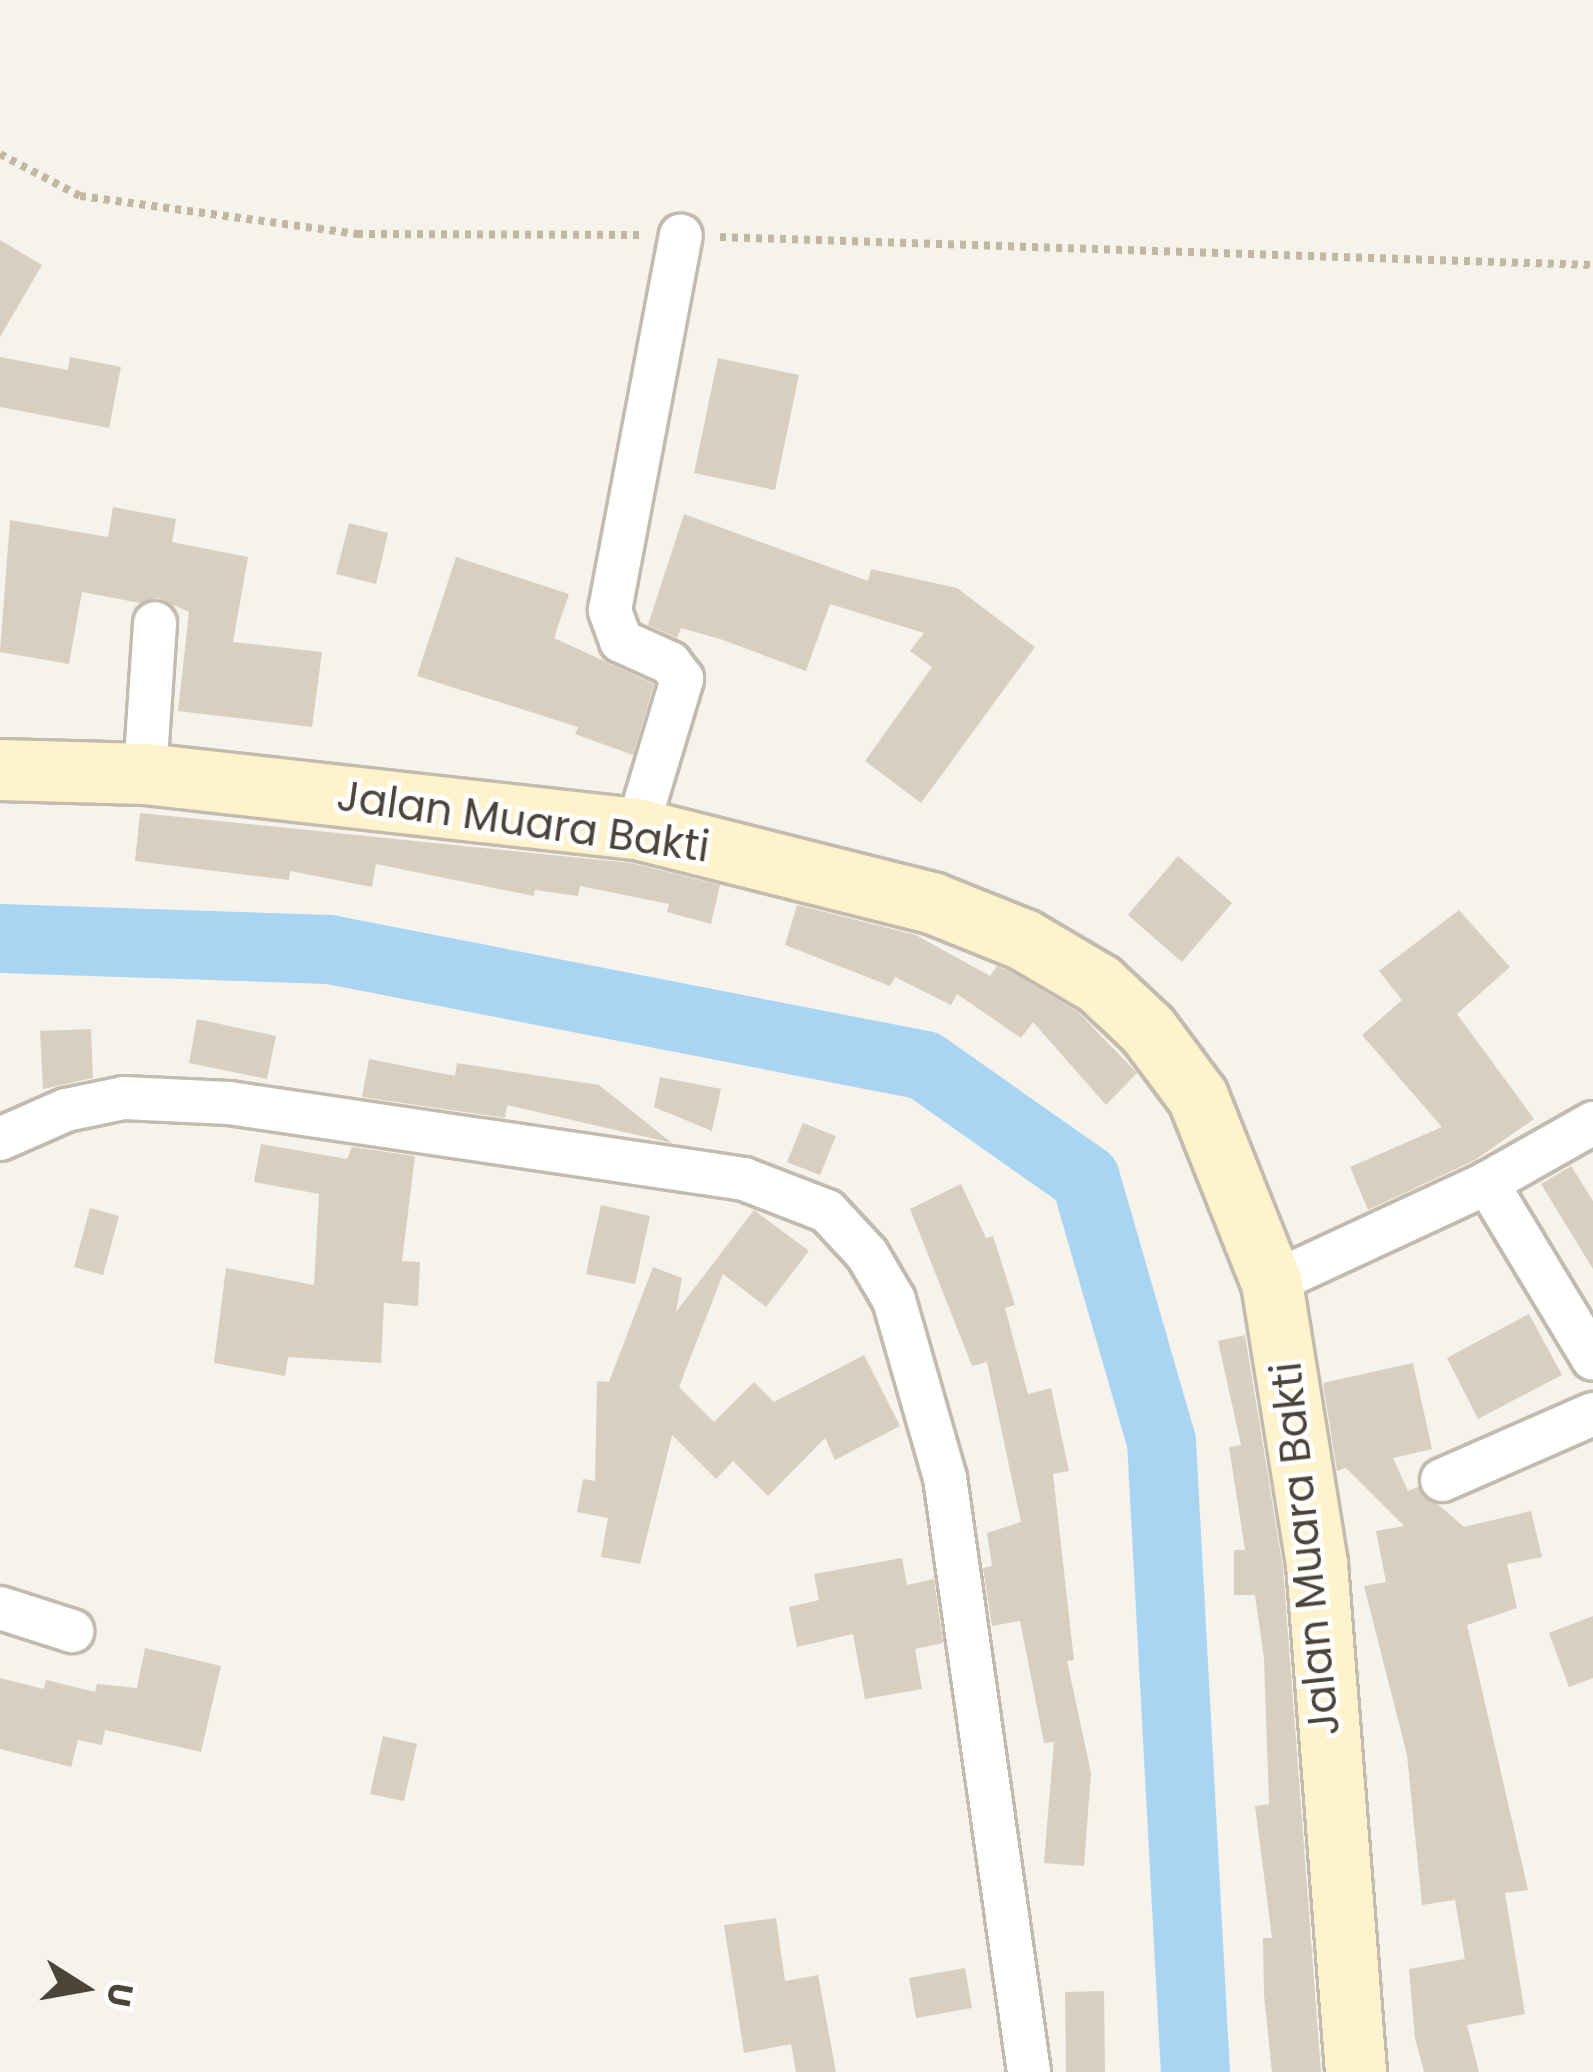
<!DOCTYPE html>
<html>
<head>
<meta charset="utf-8">
<style>
	body { margin:0 }
	#map { position:relative; width:1593px; height:2072px; overflow:hidden; background:#f6f3ec; font-family:Poppins,sans-serif }
	div>[style] { position:absolute }
	.river>* { height:69px; margin:-34.5px; padding:0 34.5px; transform-origin:34.5px; border-radius:34.5px; background:#a9d4f2 }
	.building>* { inset:0; background:#d8cfc1 }
	.path>* { height:8px; margin-top:-4px; transform-origin:0; background:repeating-linear-gradient(90deg,#c4b79f 0 6px,transparent 0 12px) }
	.roads { filter:drop-shadow(3px 0 #c2bbae) drop-shadow(-3px 0 #c2bbae) drop-shadow(0 3px #c2bbae) drop-shadow(0 -3px #c2bbae) }
	.street>* { height:42px; margin:-21px; padding:0 21px; transform-origin:21px; border-radius:21px; background:#fff }
	.secondary>* { height:60px; margin:-30px; padding:0 30px; transform-origin:30px; border-radius:30px; background:#fff3cd }
	span { translate:-50% -50%; white-space:nowrap; text-align:center; line-height:1.15; -webkit-text-stroke:9px #fff; paint-order:stroke }
	.street-label { font-size:42px; color:#4b4439 }
	.north { position:absolute; left:24px; top:1928px; width:120px; height:120px; -webkit-text-stroke:9px #fff; paint-order:stroke; rotate:101deg; font-size:33px; font-weight:700; line-height:48px; text-align:center; color:#4b4439 }
	.north::after { content:''; display:block; margin:auto; width:42px; height:54px; background:#4b4439; clip-path:polygon(50% 0,100% 100%,50% 72%,0 100%) }
</style>
</head>
<body>
<div id="map">
	<div class="river">
		<div style="left:0;top:938px;width:329px;rotate:1.9deg"></div>
		<div style="left:329px;top:949px;width:606px;rotate:11.03deg"></div>
		<div style="left:924px;top:1065px;width:197px;rotate:35.1deg"></div>
		<div style="left:1085px;top:1178px;width:274px;rotate:73.9deg"></div>
		<div style="left:1161px;top:1441px;width:632px;rotate:86.92deg"></div>
	</div>
	<div class="building">
		<div style="clip-path:polygon(0 240px,42px 265px,0 337px)"></div>
		<div style="clip-path:polygon(0 357px,68px 370px,70px 357px,121px 367px,109px 428px,0 407px)"></div>
		<div style="clip-path:polygon(718px 358px,799px 375px,775px 490px,694px 473px)"></div>
		<div style="clip-path:polygon(113px 507px,176px 519px,172px 542px,248px 557px,233px 642px,322px 652px,312px 727px,178px 711px,189px 612px,158px 598px,140px 603px,82px 592px,69px 664px,0 652px,10px 520px,108px 537px)"></div>
		<div style="clip-path:polygon(684px 514px,868px 581px,871px 569px,957px 588px,1035px 647px,921px 803px,865px 761px,932px 667px,910px 651px,924px 633px,830px 604px,806px 671px,720px 639px,681px 628px,677px 638px,648px 625px)"></div>
		<div style="clip-path:polygon(349px 523px,388px 533px,376px 584px,336px 574px)"></div>
		<div style="clip-path:polygon(456px 557px,569px 594px,554px 638px,654px 684px,633px 755px,575px 734px,578px 727px,417px 676px)"></div>
		<div style="clip-path:polygon(140px 813px,631px 863px,720px 885px,711px 924px,667px 912px,669px 904px,580px 886px,578px 896px,535px 890px,534px 896px,376px 864px,372px 887px,290px 871px,289px 880px,135px 861px)"></div>
		<div style="clip-path:polygon(1178px 856px,1232px 903px,1182px 962px,1128px 915px)"></div>
		<div style="clip-path:polygon(797px 905px,916px 935px,990px 976px,997px 966px,1009px 971px,1078px 1012px,1137px 1073px,1106px 1105px,1033px 1022px,1021px 1038px,957px 994px,951px 1005px,895px 977px,890px 986px,785px 945px)"></div>
		<div style="clip-path:polygon(1459px 910px,1510px 967px,1457px 1014px,1534px 1119px,1475px 1160px,1368px 1210px,1350px 1167px,1442px 1127px,1362px 1035px,1402px 1000px,1379px 971px)"></div>
		<div style="clip-path:polygon(197px 1019px,276px 1036px,267px 1079px,189px 1063px)"></div>
		<div style="clip-path:polygon(91px 1029px,93px 1078px,43px 1089px,40px 1031px)"></div>
		<div style="clip-path:polygon(369px 1059px,455px 1076px,457px 1063px,599px 1085px,672px 1143px,507px 1105px,505px 1118px,362px 1097px)"></div>
		<div style="clip-path:polygon(660px 1077px,721px 1089px,712px 1131px,654px 1107px)"></div>
		<div style="clip-path:polygon(803px 1123px,836px 1136px,820px 1175px,787px 1162px)"></div>
		<div style="clip-path:polygon(261px 1144px,347px 1159px,352px 1147px,415px 1156px,402px 1261px,420px 1262px,418px 1306px,384px 1303px,381px 1363px,288px 1357px,285px 1376px,214px 1363px,226px 1268px,314px 1285px,319px 1194px,254px 1182px)"></div>
		<div style="clip-path:polygon(1571px 1166px,1593px 1201px,1593px 1269px,1541px 1184px)"></div>
		<div style="clip-path:polygon(961px 1184px,986px 1238px,993px 1236px,1015px 1305px,1005px 1308px,1028px 1394px,1051px 1388px,1069px 1471px,1053px 1474px,1074px 1660px,1067px 1661px,1091px 1773px,1084px 1866px,1044px 1863px,1054px 1742px,1044px 1743px,1020px 1621px,992px 1626px,983px 1568px,992px 1566px,987px 1533px,1021px 1522px,987px 1362px,972px 1366px,910px 1209px)"></div>
		<div style="clip-path:polygon(601px 1205px,650px 1216px,635px 1284px,586px 1274px)"></div>
		<div style="clip-path:polygon(90px 1208px,119px 1216px,103px 1275px,74px 1267px)"></div>
		<div style="clip-path:polygon(754px 1210px,809px 1251px,766px 1307px,723px 1274px,679px 1387px,714px 1422px,754px 1382px,774px 1402px,864px 1355px,900px 1426px,835px 1460px,825px 1438px,768px 1496px,733px 1461px,716px 1479px,672px 1435px,640px 1564px,601px 1557px,608px 1518px,577px 1512px,583px 1479px,595px 1481px,597px 1381px,609px 1382px,653px 1267px,682px 1278px,676px 1312px)"></div>
		<div style="clip-path:polygon(1529px 1314px,1562px 1375px,1478px 1419px,1447px 1358px)"></div>
		<div style="clip-path:polygon(1245px 1335px,1283px 1568px,1321px 2072px,1272px 2072px,1264px 1995px,1263px 1938px,1272px 1938px,1255px 1806px,1269px 1804px,1264px 1659px,1255px 1595px,1234px 1595px,1234px 1550px,1245px 1550px,1229px 1447px,1241px 1445px,1218px 1341px)"></div>
		<div style="clip-path:polygon(1413px 1363px,1432px 1449px,1393px 1458px,1408px 1491px,1418px 1487px,1464px 1527px,1531px 1511px,1542px 1557px,1507px 1564px,1517px 1608px,1467px 1625px,1528px 1890px,1505px 1893px,1525px 2014px,1467px 2025px,1479px 2072px,1424px 2072px,1415px 2038px,1409px 1969px,1465px 1959px,1455px 1900px,1422px 1905px,1407px 1755px,1364px 1586px,1386px 1582px,1376px 1531px,1404px 1526px,1346px 1468px,1337px 1471px,1323px 1383px)"></div>
		<div style="clip-path:polygon(902px 1558px,907px 1585px,934px 1579px,943px 1643px,915px 1649px,922px 1689px,865px 1699px,853px 1634px,797px 1647px,789px 1607px,819px 1600px,814px 1574px)"></div>
		<div style="clip-path:polygon(1593px 1616px,1593px 1678px,1569px 1687px,1549px 1633px)"></div>
		<div style="clip-path:polygon(145px 1648px,221px 1666px,201px 1752px,105px 1730px,102px 1745px,78px 1740px,71px 1767px,0 1749px,0 1678px,44px 1689px,46px 1680px,95px 1692px,97px 1684px,137px 1688px)"></div>
		<div style="clip-path:polygon(383px 1736px,417px 1744px,404px 1801px,370px 1794px)"></div>
		<div style="clip-path:polygon(776px 1918px,785px 1981px,818px 1975px,836px 2072px,796px 2072px,791px 2044px,744px 2053px,724px 1925px)"></div>
		<div style="clip-path:polygon(965px 1968px,972px 2008px,916px 2018px,909px 1978px)"></div>
		<div style="clip-path:polygon(1104px 1991px,1105px 2072px,1066px 2072px,1065px 1992px)"></div>
	</div>
	<div class="path">
		<div style="left:0;top:154px;width:90px;rotate:27.7deg"></div>
		<div style="left:80px;top:196px;width:280px;rotate:7.8deg"></div>
		<div style="left:357px;top:234px;width:288px;rotate:0.2deg"></div>
		<div style="left:720px;top:237px;width:873px;rotate:1.84deg"></div>
	</div>
	<div class="roads">
		<div class="street">
			<div style="left:145px;top:774px;width:151px;rotate:-86.2deg"></div>
			<div style="left:637px;top:829px;width:157px;rotate:-73.3deg"></div>
			<div style="left:682px;top:679px;width:20px;rotate:-127deg"></div>
			<div style="left:670px;top:663px;width:54px;rotate:-155.8deg"></div>
			<div style="left:621px;top:641px;width:33px;rotate:-110deg"></div>
			<div style="left:610px;top:610px;width:381px;rotate:-79.3deg"></div>
			<div style="left:0;top:1139px;width:72px;rotate:-23.7deg"></div>
			<div style="left:66px;top:1110px;width:59px;rotate:-11.7deg"></div>
			<div style="left:124px;top:1098px;width:105px;rotate:2.7deg"></div>
			<div style="left:229px;top:1103px;width:521px;rotate:8.39deg"></div>
			<div style="left:744px;top:1179px;width:89px;rotate:21.1deg"></div>
			<div style="left:827px;top:1211px;width:59px;rotate:47.1deg"></div>
			<div style="left:867px;top:1254px;width:53px;rotate:59.6deg"></div>
			<div style="left:894px;top:1300px;width:185px;rotate:74deg"></div>
			<div style="left:945px;top:1478px;width:600px;rotate:81.95deg"></div>
			<div style="left:1487px;top:1183px;width:205px;rotate:58.9deg"></div>
			<div style="left:1272px;top:1283px;width:237px;rotate:-24.9deg"></div>
			<div style="left:1487px;top:1183px;width:122px;rotate:-29.5deg"></div>
			<div style="left:1442px;top:1480px;width:165px;rotate:-23.6deg"></div>
			<div style="left:0;top:1608px;width:76px;rotate:17.7deg"></div>
		</div>
		<div class="secondary">
			<div style="left:0;top:770px;width:145px;rotate:1.6deg"></div>
			<div style="left:145px;top:774px;width:495px;rotate:6.4deg"></div>
			<div style="left:637px;top:829px;width:304px;rotate:14.1deg"></div>
			<div style="left:932px;top:903px;width:99px;rotate:21.9deg"></div>
			<div style="left:1024px;top:940px;width:87px;rotate:30.4deg"></div>
			<div style="left:1099px;top:984px;width:67px;rotate:43.2deg"></div>
			<div style="left:1148px;top:1030px;width:84px;rotate:53.3deg"></div>
			<div style="left:1198px;top:1097px;width:200px;rotate:68.3deg"></div>
			<div style="left:1272px;top:1283px;width:285px;rotate:80.9deg"></div>
			<div style="left:1317px;top:1564px;width:509px;rotate:85.61deg"></div>
		</div>
	</div>
	<div class="street-label">
		<span style="left:523px;top:822px;rotate:8deg">Jalan Muara Bakti</span>
		<span style="left:1306px;top:1549px;rotate:-96deg">Jalan Muara Bakti</span>
	</div>
	<div class="north">U</div>
</div>
</body>
</html>
